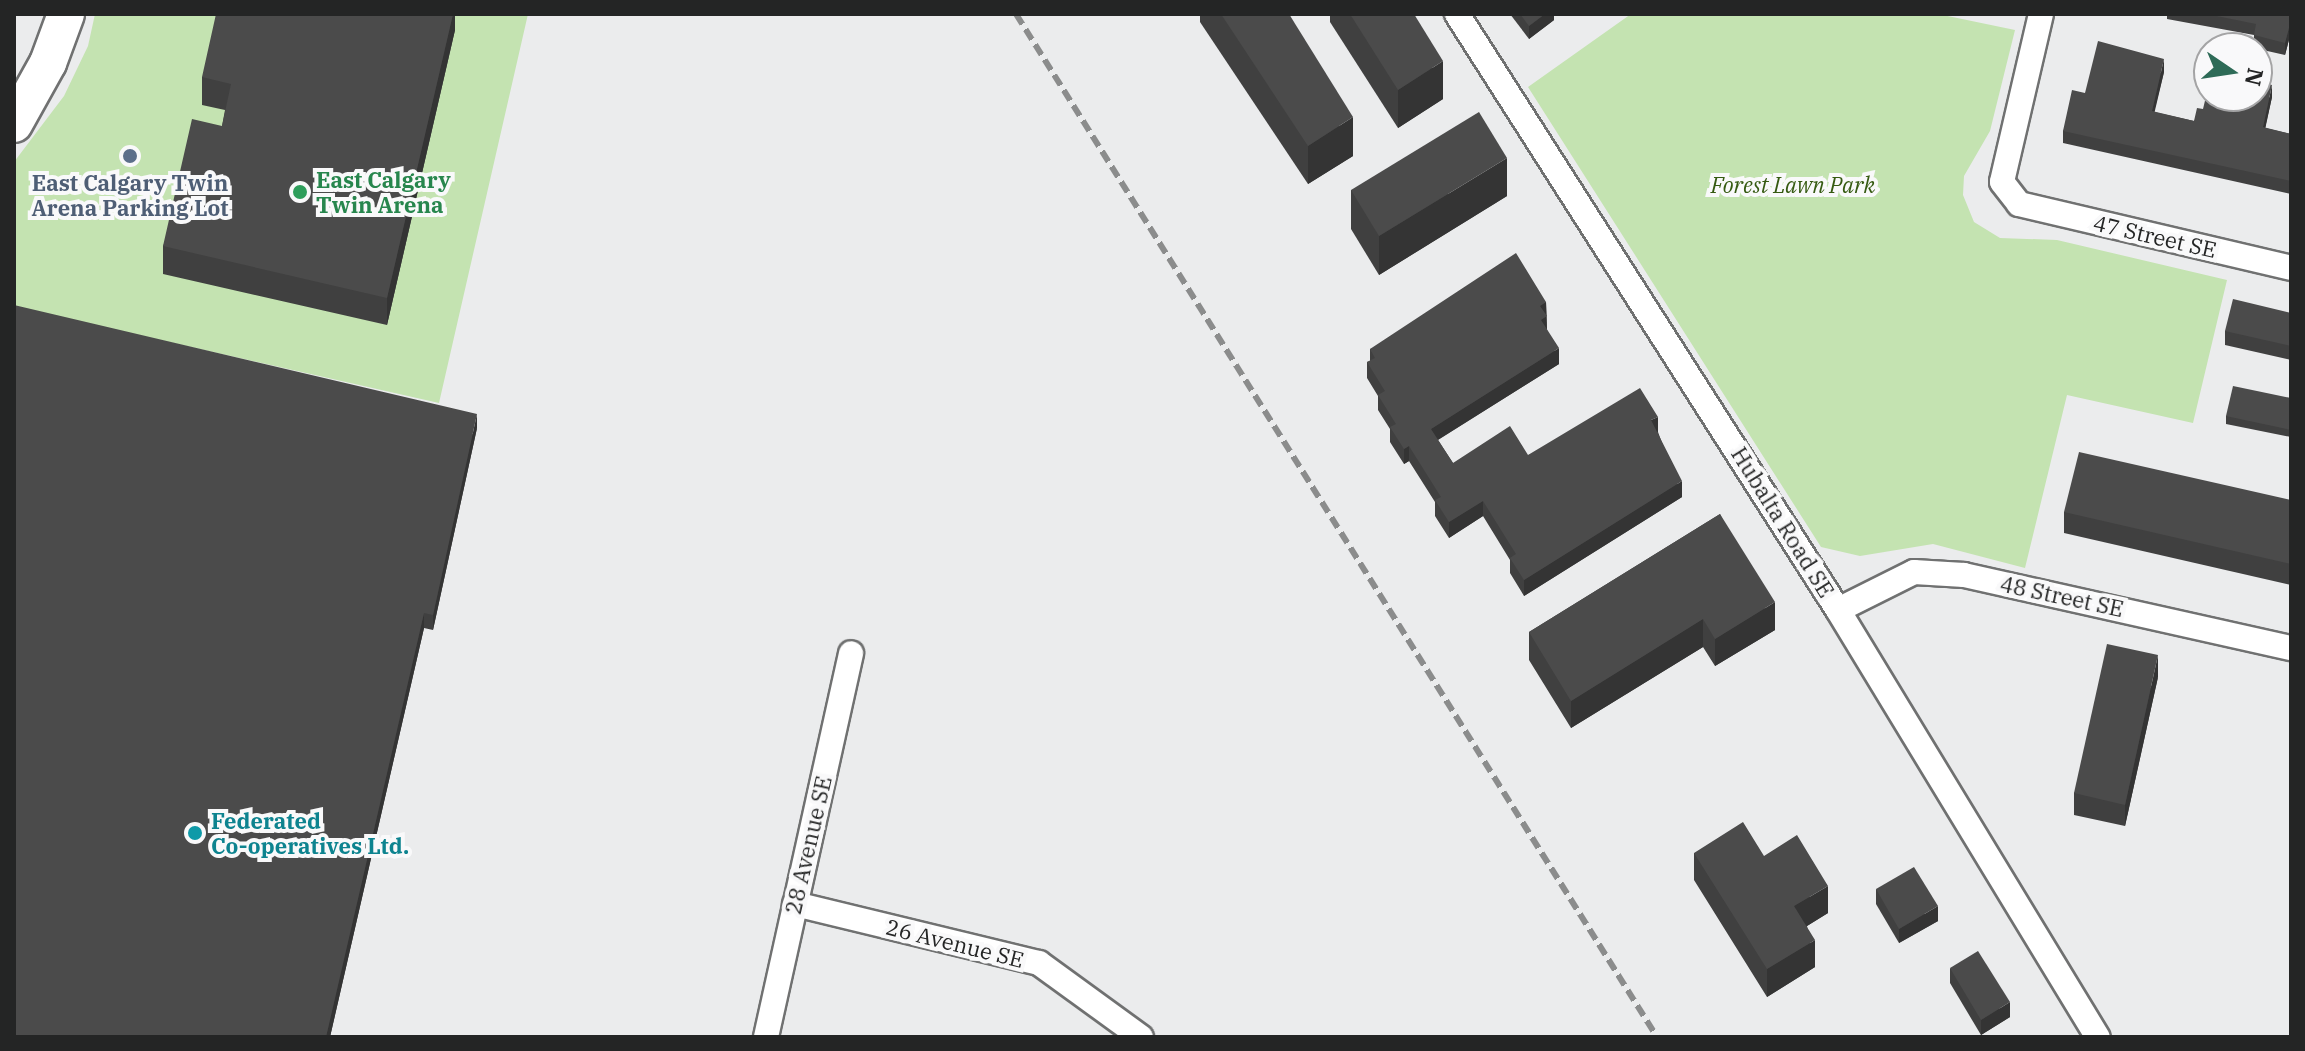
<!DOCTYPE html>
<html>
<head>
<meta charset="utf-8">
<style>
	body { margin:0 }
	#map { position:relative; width:2305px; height:1051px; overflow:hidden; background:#ebeced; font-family:"IBM Plex Serif",serif }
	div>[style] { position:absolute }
	.green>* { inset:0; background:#c4e3b1 }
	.roads { filter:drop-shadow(2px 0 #707171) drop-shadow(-2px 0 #707171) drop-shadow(0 2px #707171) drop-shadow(0 -2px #707171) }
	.street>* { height:24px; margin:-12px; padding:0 12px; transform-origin:12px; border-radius:12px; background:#fff }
	.secondary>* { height:36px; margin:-18px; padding:0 18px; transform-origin:18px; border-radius:18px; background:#fff }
	.rail>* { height:6px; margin-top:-3px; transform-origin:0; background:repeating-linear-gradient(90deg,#8b8c8c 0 12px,transparent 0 18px) }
	.wall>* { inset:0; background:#404040 }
	.shaded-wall>* { inset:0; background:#343434 }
	.building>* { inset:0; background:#4b4b4b }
	.dots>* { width:22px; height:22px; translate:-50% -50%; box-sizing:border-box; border:4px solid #f9f9fa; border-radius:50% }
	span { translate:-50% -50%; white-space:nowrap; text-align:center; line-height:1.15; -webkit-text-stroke:8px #f9f9fa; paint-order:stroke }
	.leisure-label { font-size:22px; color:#27864d; font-weight:700 }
	.left { translate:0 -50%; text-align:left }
	.service-label { font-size:22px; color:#4e5e75; font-weight:700 }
	.park-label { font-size:22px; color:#355a11; font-style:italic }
	.street-label { font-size:22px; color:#242525 }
	.culture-label { font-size:22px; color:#0d838f; font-weight:700 }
	.frame { position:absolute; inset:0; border:16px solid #242525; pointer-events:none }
	.north { position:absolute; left:2193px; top:32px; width:80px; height:80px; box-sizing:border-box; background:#f9f9fa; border:2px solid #a4a4a5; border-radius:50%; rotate:103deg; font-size:22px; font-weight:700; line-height:32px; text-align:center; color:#242525 }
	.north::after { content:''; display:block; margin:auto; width:28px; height:36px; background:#2e6b57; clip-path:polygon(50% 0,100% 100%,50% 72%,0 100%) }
</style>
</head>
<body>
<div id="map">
	<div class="green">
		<div style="clip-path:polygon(95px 14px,528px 14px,439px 403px,14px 307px,14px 162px,64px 96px,88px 46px)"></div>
		<div style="clip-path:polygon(1631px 14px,1938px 14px,2015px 30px,1990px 131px,1964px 176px,1963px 195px,1974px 222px,2000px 238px,2057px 240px,2227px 280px,2193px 423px,2067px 395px,2025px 568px,1933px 544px,1860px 556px,1821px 547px,1528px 87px)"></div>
	</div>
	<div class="roads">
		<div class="street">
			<div style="left:1457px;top:14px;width:707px;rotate:57.41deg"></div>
			<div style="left:1838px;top:610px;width:500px;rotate:58.7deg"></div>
			<div style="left:2041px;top:14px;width:172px;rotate:103.1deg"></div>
			<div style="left:2002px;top:182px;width:28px;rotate:52deg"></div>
			<div style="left:2019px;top:204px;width:279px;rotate:13.2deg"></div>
			<div style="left:1838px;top:610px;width:85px;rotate:-26.6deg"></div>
			<div style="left:1914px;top:572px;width:50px;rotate:3.4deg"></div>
			<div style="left:1964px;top:575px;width:335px;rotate:12.6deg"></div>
			<div style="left:795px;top:904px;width:251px;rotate:13.6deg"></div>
			<div style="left:1039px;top:963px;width:126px;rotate:36deg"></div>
			<div style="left:766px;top:1037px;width:393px;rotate:-77.5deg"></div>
		</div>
		<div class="secondary">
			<div style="left:14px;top:124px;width:70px;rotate:-60.9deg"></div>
			<div style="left:48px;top:63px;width:52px;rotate:-69.8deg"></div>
		</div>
	</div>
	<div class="rail">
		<div style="left:1016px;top:14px;width:1207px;rotate:57.93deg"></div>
	</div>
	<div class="wall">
		<div style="clip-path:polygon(455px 14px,455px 30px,387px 325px,163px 274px,163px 246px,222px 126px,225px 110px,202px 105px,202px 77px)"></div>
		<div style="clip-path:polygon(1200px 14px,1289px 14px,1353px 156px,1308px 184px,1200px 22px)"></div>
		<div style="clip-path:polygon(1330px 14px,1414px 14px,1443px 99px,1398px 128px,1330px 22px)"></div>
		<div style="clip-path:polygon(1510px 14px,1554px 14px,1554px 20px,1529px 39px)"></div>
		<div style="clip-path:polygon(2167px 14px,2291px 14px,2291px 32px,2285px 55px,2254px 48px,2254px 35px,2167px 19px)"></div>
		<div style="clip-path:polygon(2164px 72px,2154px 112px,2194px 121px,2203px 109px,2272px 97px,2265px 128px,2291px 134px,2291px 194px,2063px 143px,2063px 131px,2085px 93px)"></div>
		<div style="clip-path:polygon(1351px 190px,1507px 196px,1379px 275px,1351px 229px)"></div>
		<div style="clip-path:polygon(1546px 302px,1547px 330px,1559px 364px,1438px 440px,1453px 463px,1528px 455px,1658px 432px,1682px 497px,1524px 596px,1510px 573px,1510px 560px,1483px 516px,1449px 538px,1435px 516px,1435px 502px,1409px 461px,1404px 464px,1390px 442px,1390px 429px,1378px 410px,1378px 396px,1367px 378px,1367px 362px,1370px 361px,1370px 349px)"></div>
		<div style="clip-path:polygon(2291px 313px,2291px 360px,2225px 345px,2225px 331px)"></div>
		<div style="clip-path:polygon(2291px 398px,2291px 437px,2226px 424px,2226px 416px)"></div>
		<div style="clip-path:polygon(477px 428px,433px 630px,424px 628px,330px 1037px,14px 1037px)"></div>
		<div style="clip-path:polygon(2291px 500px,2291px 585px,2064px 533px,2064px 512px)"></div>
		<div style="clip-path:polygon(1720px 514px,1775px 630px,1715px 666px,1703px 647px,1571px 728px,1529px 660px,1529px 632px)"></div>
		<div style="clip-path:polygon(2158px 677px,2125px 826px,2074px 815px,2074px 793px)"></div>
		<div style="clip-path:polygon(1694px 853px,1764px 856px,1828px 913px,1807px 926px,1815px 967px,1767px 997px,1694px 880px)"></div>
		<div style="clip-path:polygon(1876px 889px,1938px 921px,1899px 943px,1876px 904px)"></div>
		<div style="clip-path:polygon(1950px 968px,2010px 1017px,1981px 1035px,1950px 983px)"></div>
	</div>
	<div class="shaded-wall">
		<div style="clip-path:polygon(453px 14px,455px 14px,455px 30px,387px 325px,387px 298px)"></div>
		<div style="clip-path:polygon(1545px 14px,1554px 14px,1554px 20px,1529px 39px,1529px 26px)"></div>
		<div style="clip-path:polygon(2291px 20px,2291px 32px,2285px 55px,2285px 43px)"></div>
		<div style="clip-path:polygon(2164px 59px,2164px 72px,2152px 123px,2152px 111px)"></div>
		<div style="clip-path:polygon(1443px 61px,1443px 99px,1398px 128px,1398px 90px)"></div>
		<div style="clip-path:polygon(2272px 85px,2272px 97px,2263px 139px,2263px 127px)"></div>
		<div style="clip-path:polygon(1353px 117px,1353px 156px,1308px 184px,1308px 146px)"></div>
		<div style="clip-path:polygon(1507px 158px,1507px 196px,1379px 275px,1379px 236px)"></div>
		<div style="clip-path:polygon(1546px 302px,1547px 331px,1540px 321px,1540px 306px)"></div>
		<div style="clip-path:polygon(1559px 348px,1559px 364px,1431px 444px,1431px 429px)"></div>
		<div style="clip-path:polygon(477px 414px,477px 428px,433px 630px,433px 615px)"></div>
		<div style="clip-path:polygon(1658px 417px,1658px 432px,1651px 436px,1651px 420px)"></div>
		<div style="clip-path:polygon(1409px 446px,1409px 461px,1404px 464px,1404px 449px)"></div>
		<div style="clip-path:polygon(1682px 481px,1682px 497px,1524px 596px,1524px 580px)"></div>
		<div style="clip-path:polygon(1483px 501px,1483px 516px,1449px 538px,1449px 522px)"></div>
		<div style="clip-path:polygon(1775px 602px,1775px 630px,1715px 666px,1715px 639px)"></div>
		<div style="clip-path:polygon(424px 613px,424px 628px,330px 1037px,326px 1037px)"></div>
		<div style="clip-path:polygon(1703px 619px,1703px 647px,1571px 728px,1571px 701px)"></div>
		<div style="clip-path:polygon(2158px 655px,2158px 677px,2125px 826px,2125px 805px)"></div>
		<div style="clip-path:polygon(1828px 886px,1828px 913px,1794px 934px,1794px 906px)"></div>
		<div style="clip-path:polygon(1938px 906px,1938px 921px,1899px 943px,1899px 929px)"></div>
		<div style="clip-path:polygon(1815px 940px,1815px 967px,1767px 997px,1767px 969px)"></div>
		<div style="clip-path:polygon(2010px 1002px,2010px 1017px,1981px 1035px,1981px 1020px)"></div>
	</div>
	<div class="building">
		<div style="clip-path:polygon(216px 14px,453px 14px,387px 298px,163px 246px,192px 119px,222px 126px,231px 84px,202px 77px)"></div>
		<div style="clip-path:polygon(1221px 14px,1289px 14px,1353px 117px,1308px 146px)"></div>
		<div style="clip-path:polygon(1350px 14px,1414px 14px,1443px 61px,1398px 90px)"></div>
		<div style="clip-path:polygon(1520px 14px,1545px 14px,1529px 26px)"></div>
		<div style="clip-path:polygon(2207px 14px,2291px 14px,2291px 20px,2285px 43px,2254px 35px,2256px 24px)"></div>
		<div style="clip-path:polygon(2098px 41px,2164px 59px,2152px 111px,2194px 121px,2197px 108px,2203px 109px,2209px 84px,2209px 96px,2257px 96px,2257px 81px,2272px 85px,2263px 127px,2291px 134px,2291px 181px,2063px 131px,2072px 90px,2085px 93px)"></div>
		<div style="clip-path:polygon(1479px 112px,1507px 158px,1379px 236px,1351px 190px)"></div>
		<div style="clip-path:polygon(1516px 253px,1546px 302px,1540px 306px,1547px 316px,1541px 320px,1559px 348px,1431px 429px,1453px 463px,1510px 426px,1528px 455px,1640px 388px,1658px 417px,1651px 420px,1682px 481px,1524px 580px,1510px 558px,1516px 554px,1483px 501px,1449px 522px,1435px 500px,1441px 497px,1409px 446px,1404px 449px,1390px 427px,1396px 424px,1378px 395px,1385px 391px,1367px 362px,1375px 358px,1370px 349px)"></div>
		<div style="clip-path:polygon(2233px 299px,2291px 313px,2291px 346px,2225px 331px)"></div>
		<div style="clip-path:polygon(14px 305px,477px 414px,433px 615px,424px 613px,326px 1037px,14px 1037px)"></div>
		<div style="clip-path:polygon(2233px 386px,2291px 398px,2291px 430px,2226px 416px)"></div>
		<div style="clip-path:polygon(2079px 452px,2291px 500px,2291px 564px,2064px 512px)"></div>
		<div style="clip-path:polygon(1720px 514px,1775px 602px,1715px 639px,1703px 619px,1571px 701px,1529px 632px)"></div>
		<div style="clip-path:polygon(2107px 644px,2158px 655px,2125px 805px,2074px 793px)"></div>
		<div style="clip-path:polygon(1743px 822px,1764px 856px,1797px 835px,1828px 886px,1794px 906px,1815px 940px,1767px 969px,1694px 853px)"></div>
		<div style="clip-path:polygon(1914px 867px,1938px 906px,1899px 929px,1876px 889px)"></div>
		<div style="clip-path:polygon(1978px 951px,2010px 1002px,1981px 1020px,1950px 968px)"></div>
	</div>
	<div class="dots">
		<div style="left:130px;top:156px;background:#5c6f8a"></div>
		<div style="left:300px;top:192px;background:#2e9e5b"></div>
		<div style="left:195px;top:833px;background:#0f9aa8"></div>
	</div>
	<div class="leisure-label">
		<span class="left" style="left:316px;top:192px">East Calgary<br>Twin Arena</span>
	</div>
	<div class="service-label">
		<span style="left:130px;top:195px">East Calgary Twin<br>Arena Parking Lot</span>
	</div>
	<div class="park-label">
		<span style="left:1793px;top:185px">Forest Lawn Park</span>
	</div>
	<div class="street-label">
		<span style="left:2155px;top:236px;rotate:13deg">47 Street SE</span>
		<span style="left:1783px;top:522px;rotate:58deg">Hubalta Road SE</span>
		<span style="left:2062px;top:596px;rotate:12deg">48 Street SE</span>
		<span style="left:808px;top:845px;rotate:-77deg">28 Avenue SE</span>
		<span style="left:955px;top:943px;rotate:14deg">26 Avenue SE</span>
	</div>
	<div class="culture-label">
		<span class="left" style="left:211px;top:833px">Federated<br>Co-operatives Ltd.</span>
	</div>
	<div class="frame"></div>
	<div class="north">N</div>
</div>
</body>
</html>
